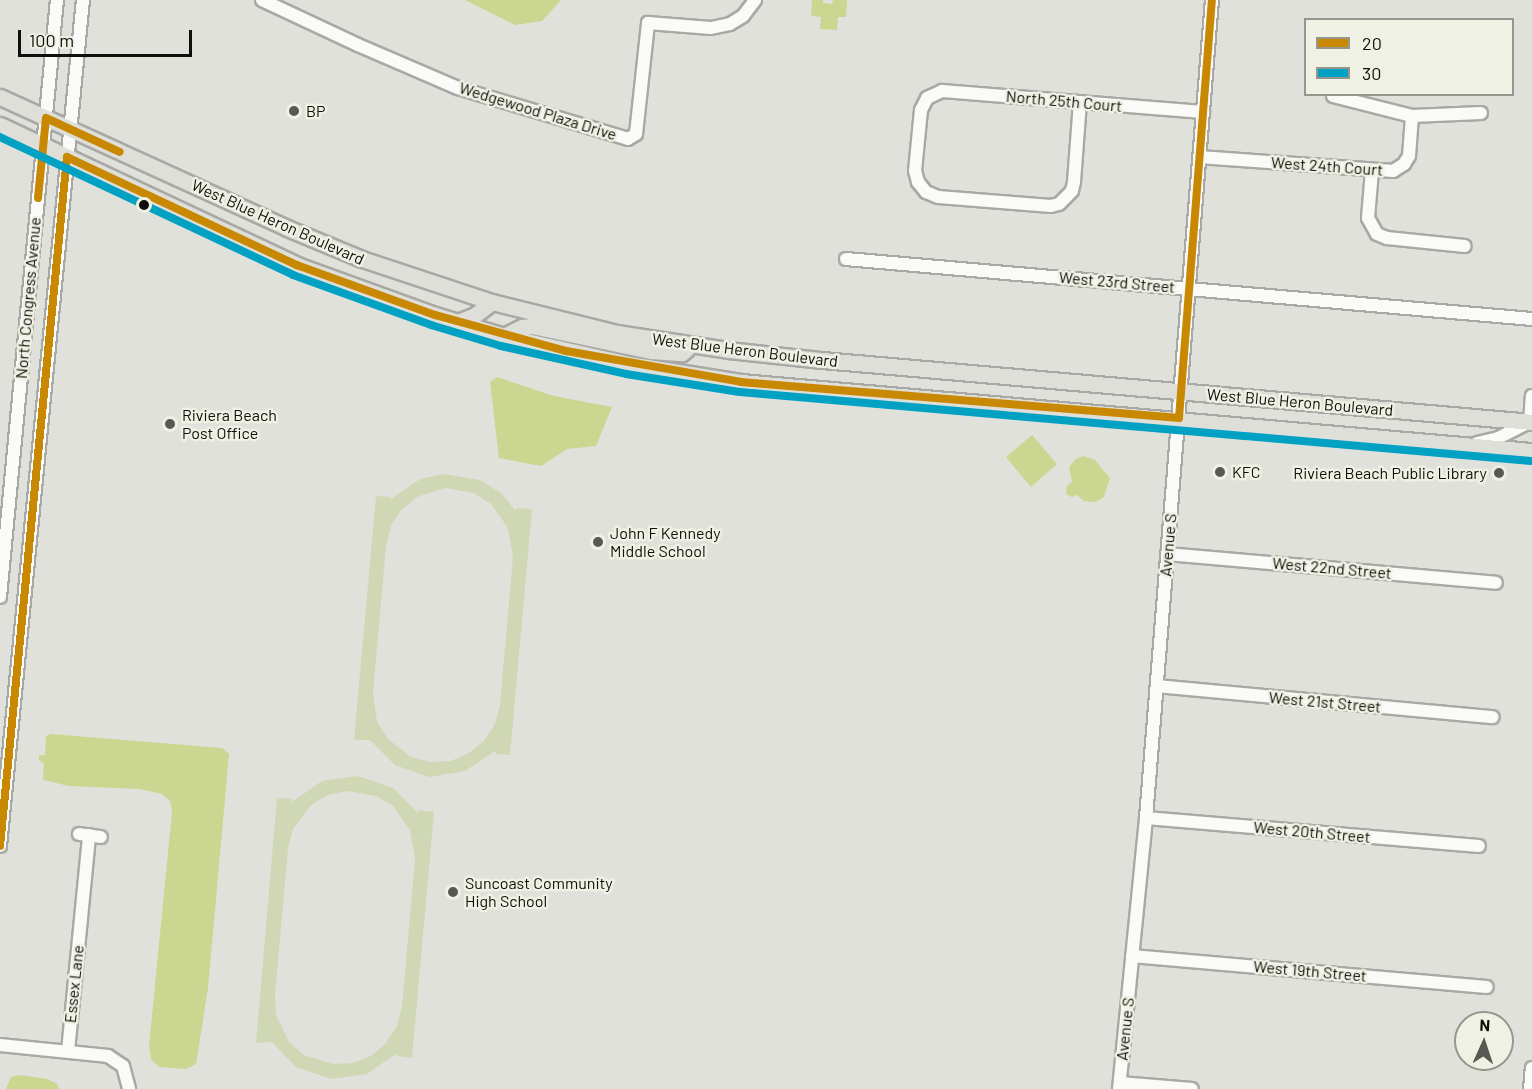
<!DOCTYPE html>
<html>
<head>
<meta charset="utf-8">
<style>
	body { margin:0 }
	#map { position:relative; width:1532px; height:1089px; overflow:hidden; background:#e0e1da; font-family:Barlow,sans-serif }
	div>[style] { position:absolute }
	.green>* { inset:0; background:#d0d7b4 }
	.water>* { inset:0; background:#cbd690 }
	.roads { filter:drop-shadow(2px 0 #a8a9a4) drop-shadow(-2px 0 #a8a9a4) drop-shadow(0 2px #a8a9a4) drop-shadow(0 -2px #a8a9a4) }
	.minor>* { height:12px; margin:-6px; padding:0 6px; transform-origin:6px; border-radius:6px; background:#fafaf9 }
	.major>* { height:15px; margin:-7.5px; padding:0 7.5px; transform-origin:7.5px; border-radius:7.5px; background:#dfdfda }
	.bus-1>* { height:8px; margin:-4px; padding:0 4px; transform-origin:4px; border-radius:4px; background:#c98802 }
	.bus-2>* { height:8px; margin:-4px; padding:0 4px; transform-origin:4px; border-radius:4px; background:#01a1c4 }
	.dots>* { width:16px; height:16px; translate:-50% -50%; box-sizing:border-box; border:3px solid #eef1e4; border-radius:50% }
	span { translate:-50% -50%; white-space:nowrap; text-align:center; line-height:1.15; -webkit-text-stroke:5px #eef1e4; paint-order:stroke }
	.street-label { font-size:16px; color:#0f100b }
	.poi-label { font-size:16px; color:#0f100b }
	.left { translate:0 -50%; text-align:left }
	.right { translate:-100% -50%; text-align:right }
	.legend { position:absolute; left:1304px; top:18px; width:210px; height:78px; box-sizing:border-box; background:#eef1e4; border:2px solid #95978d; margin:0; padding:8px 10px; list-style:none; font-size:18px; color:#0f100b }
	.legend li { display:flex; align-items:center; gap:12px; height:30px }
	.legend b { width:30px; border:2px solid #95978d }
	.north { position:absolute; left:1454px; top:1011px; width:60px; height:60px; box-sizing:border-box; background:#eef1e4; border:2px solid #95978d; border-radius:50%; rotate:3deg; font-size:16px; font-weight:700; line-height:24px; text-align:center; color:#0f100b }
	.north::after { content:''; display:block; margin:auto; width:21px; height:27px; background:#585953; clip-path:polygon(50% 0,100% 100%,50% 72%,0 100%) }
	.scale { position:absolute; left:18px; top:30px; width:174px; height:27px; box-sizing:border-box; border:3px solid #0f100b; border-top:0; padding-left:8px; font-size:18px; line-height:21px; white-space:nowrap; color:#0f100b; -webkit-text-stroke:4px #eef1e4; paint-order:stroke }
</style>
</head>
<body>
<div id="map">
	<div class="green">
		<div style="clip-path:polygon(evenodd,444px 474px,480px 480px,501px 493px,516px 511px,517px 508px,532px 509px,510px 755px,496px 754px,495px 751px,465px 771px,429px 777px,395px 765px,370px 740px,354px 740px,376px 496px,390px 497px,391px 499px,420px 479px,444px 474px,445px 488px,474px 493px,491px 504px,508px 528px,513px 557px,500px 705px,495px 724px,484px 741px,469px 753px,451px 761px,431px 762px,411px 757px,388px 739px,377px 722px,373px 693px,386px 546px,391px 526px,401px 510px,417px 497px,445px 488px)"></div>
		<div style="clip-path:polygon(evenodd,358px 776px,393px 788px,418px 813px,419px 810px,434px 812px,412px 1058px,397px 1056px,397px 1053px,367px 1074px,331px 1079px,296px 1067px,272px 1042px,256px 1043px,277px 798px,292px 799px,292px 802px,322px 781px,358px 776px,347px 791px,376px 796px,393px 806px,410px 830px,415px 859px,402px 1007px,397px 1026px,386px 1043px,371px 1056px,353px 1063px,333px 1064px,304px 1055px,289px 1042px,276px 1015px,275px 995px,288px 848px,293px 829px,311px 805px,328px 795px,347px 791px)"></div>
	</div>
	<div class="water">
		<div style="clip-path:polygon(465px 0,561px 0,542px 21px,515px 25px)"></div>
		<div style="clip-path:polygon(812px 0,823px 0,823px 3px,832px 4px,833px 0,847px 0,846px 17px,838px 17px,837px 30px,820px 29px,821px 17px,811px 16px)"></div>
		<div style="clip-path:polygon(497px 377px,554px 396px,612px 407px,596px 446px,567px 449px,541px 466px,499px 458px,490px 382px)"></div>
		<div style="clip-path:polygon(1032px 435px,1057px 464px,1031px 487px,1006px 457px)"></div>
		<div style="clip-path:polygon(1083px 456px,1095px 460px,1110px 478px,1104px 497px,1096px 502px,1084px 501px,1077px 495px,1071px 497px,1066px 493px,1067px 486px,1072px 482px,1069px 467px,1076px 459px)"></div>
		<div style="clip-path:polygon(51px 734px,222px 748px,229px 754px,208px 988px,196px 1064px,186px 1069px,159px 1067px,151px 1059px,149px 1046px,172px 812px,170px 801px,162px 794px,140px 789px,69px 786px,43px 780px,44px 764px,39px 760px,39px 755px,45px 755px,46px 736px)"></div>
		<div style="clip-path:polygon(20px 1075px,47px 1079px,57px 1084px,59px 1089px,6px 1089px,11px 1077px)"></div>
	</div>
	<div class="roads">
		<div class="minor">
			<div style="left:262px;top:0;width:106px;rotate:25.1deg"></div>
			<div style="left:358px;top:45px;width:109px;rotate:23.3deg"></div>
			<div style="left:458px;top:88px;width:177px;rotate:16.7deg"></div>
			<div style="left:628px;top:139px;width:9px;rotate:-32deg"></div>
			<div style="left:636px;top:134px;width:112px;rotate:-83.8deg"></div>
			<div style="left:648px;top:23px;width:63px;rotate:4.5deg"></div>
			<div style="left:711px;top:28px;width:19px;rotate:-12deg"></div>
			<div style="left:730px;top:24px;width:15px;rotate:-32deg"></div>
			<div style="left:743px;top:16px;width:20px;rotate:-53deg"></div>
			<div style="left:1333px;top:96px;width:81px;rotate:14.2deg"></div>
			<div style="left:1412px;top:116px;width:69px;rotate:-2.5deg"></div>
			<div style="left:1080px;top:102px;width:80px;rotate:94.3deg"></div>
			<div style="left:1074px;top:182px;width:9px;rotate:103deg"></div>
			<div style="left:1072px;top:191px;width:18px;rotate:135deg"></div>
			<div style="left:1059px;top:204px;width:8px;rotate:166deg"></div>
			<div style="left:1051px;top:206px;width:113px;rotate:-175.4deg"></div>
			<div style="left:938px;top:197px;width:13px;rotate:-157deg"></div>
			<div style="left:926px;top:192px;width:13px;rotate:-129deg"></div>
			<div style="left:918px;top:182px;width:11px;rotate:-105deg"></div>
			<div style="left:915px;top:171px;width:61px;rotate:-84.4deg"></div>
			<div style="left:921px;top:110px;width:13px;rotate:-63deg"></div>
			<div style="left:927px;top:98px;width:17px;rotate:-25deg"></div>
			<div style="left:942px;top:91px;width:262px;rotate:4.6deg"></div>
			<div style="left:1199px;top:157px;width:195px;rotate:4.1deg"></div>
			<div style="left:1393px;top:171px;width:13px;rotate:-32deg"></div>
			<div style="left:1404px;top:164px;width:9px;rotate:-58deg"></div>
			<div style="left:1409px;top:156px;width:40px;rotate:-85.7deg"></div>
			<div style="left:1372px;top:171px;width:47px;rotate:94.9deg"></div>
			<div style="left:1368px;top:218px;width:18px;rotate:61deg"></div>
			<div style="left:1377px;top:234px;width:11px;rotate:22deg"></div>
			<div style="left:1387px;top:238px;width:78px;rotate:5.9deg"></div>
			<div style="left:846px;top:259px;width:689px;rotate:5deg"></div>
			<div style="left:1477px;top:443px;width:22px;rotate:-13deg"></div>
			<div style="left:1498px;top:438px;width:36px;rotate:-27deg"></div>
			<div style="left:1530px;top:422px;width:26px;rotate:-86deg"></div>
			<div style="left:1167px;top:554px;width:330px;rotate:5deg"></div>
			<div style="left:0;top:597px;width:600px;rotate:-84.55deg"></div>
			<div style="left:1157px;top:686px;width:337px;rotate:5.3deg"></div>
			<div style="left:1146px;top:818px;width:334px;rotate:4.8deg"></div>
			<div style="left:79px;top:834px;width:22px;rotate:8deg"></div>
			<div style="left:0;top:846px;width:850px;rotate:-84.4deg"></div>
			<div style="left:1132px;top:956px;width:356px;rotate:5deg"></div>
			<div style="left:0;top:1045px;width:109px;rotate:5.8deg"></div>
			<div style="left:108px;top:1056px;width:18px;rotate:34deg"></div>
			<div style="left:123px;top:1066px;width:24px;rotate:75deg"></div>
			<div style="left:68px;top:1051px;width:217px;rotate:-84.4deg"></div>
			<div style="left:1120px;top:1083px;width:72px;rotate:4.8deg"></div>
			<div style="left:1119px;top:1089px;width:272px;rotate:-84.3deg"></div>
			<div style="left:1146px;top:818px;width:821px;rotate:-85.39deg"></div>
			<div style="left:1530px;top:1089px;width:21px;rotate:-85deg"></div>
		</div>
		<div class="major">
			<div style="left:0;top:97px;width:315px;rotate:24.5deg"></div>
			<div style="left:287px;top:228px;width:81px;rotate:22.5deg"></div>
			<div style="left:362px;top:259px;width:137px;rotate:18.3deg"></div>
			<div style="left:492px;top:302px;width:129px;rotate:13.9deg"></div>
			<div style="left:617px;top:333px;width:112px;rotate:8.7deg"></div>
			<div style="left:728px;top:350px;width:95px;rotate:6.1deg"></div>
			<div style="left:822px;top:360px;width:713px;rotate:4.99deg"></div>
			<div style="left:0;top:125px;width:328px;rotate:25.2deg"></div>
			<div style="left:297px;top:265px;width:147px;rotate:19.9deg"></div>
			<div style="left:435px;top:315px;width:72px;rotate:16.9deg"></div>
			<div style="left:504px;top:336px;width:127px;rotate:12.7deg"></div>
			<div style="left:628px;top:364px;width:114px;rotate:9.1deg"></div>
			<div style="left:741px;top:382px;width:794px;rotate:4.99deg"></div>
			<div style="left:458px;top:322px;width:18px;rotate:-22deg"></div>
			<div style="left:475px;top:315px;width:21px;rotate:-37deg"></div>
			<div style="left:504px;top:336px;width:20px;rotate:-27deg"></div>
			<div style="left:522px;top:327px;width:10px;rotate:-6deg"></div>
			<div style="left:532px;top:326px;width:122px;rotate:11.9deg"></div>
			<div style="left:651px;top:351px;width:31px;rotate:4deg"></div>
			<div style="left:682px;top:353px;width:6px;rotate:-39deg"></div>
		</div>
	</div>
	<div class="bus-1">
		<div style="left:38px;top:198px;width:80px;rotate:-84.3deg"></div>
		<div style="left:46px;top:118px;width:81px;rotate:24.7deg"></div>
		<div style="left:0;top:846px;width:692px;rotate:-84.45deg"></div>
		<div style="left:67px;top:157px;width:254px;rotate:25.2deg"></div>
		<div style="left:297px;top:265px;width:147px;rotate:19.9deg"></div>
		<div style="left:435px;top:315px;width:136px;rotate:15.4deg"></div>
		<div style="left:566px;top:351px;width:178px;rotate:10deg"></div>
		<div style="left:741px;top:382px;width:439px;rotate:4.7deg"></div>
		<div style="left:1179px;top:418px;width:419px;rotate:-85.5deg"></div>
	</div>
	<div class="bus-2">
		<div style="left:0;top:137px;width:324px;rotate:25.2deg"></div>
		<div style="left:293px;top:275px;width:147px;rotate:19.9deg"></div>
		<div style="left:431px;top:325px;width:73px;rotate:16.7deg"></div>
		<div style="left:501px;top:346px;width:128px;rotate:12.6deg"></div>
		<div style="left:626px;top:374px;width:115px;rotate:9deg"></div>
		<div style="left:740px;top:392px;width:794px;rotate:4.99deg"></div>
	</div>
	<div class="dots">
		<div style="left:294px;top:111px;background:#585953"></div>
		<div style="left:144px;top:205px;background:#0f100b"></div>
		<div style="left:170px;top:424px;background:#585953"></div>
		<div style="left:1220px;top:472px;background:#585953"></div>
		<div style="left:1499px;top:473px;background:#585953"></div>
		<div style="left:598px;top:542px;background:#585953"></div>
		<div style="left:453px;top:892px;background:#585953"></div>
	</div>
	<div class="street-label">
		<span style="left:1064px;top:101px;rotate:5deg">North 25th Court</span>
		<span style="left:538px;top:111px;rotate:17deg">Wedgewood Plaza Drive</span>
		<span style="left:1327px;top:166px;rotate:4deg">West 24th Court</span>
		<span style="left:278px;top:222px;rotate:24deg">West Blue Heron Boulevard</span>
		<span style="left:1117px;top:282px;rotate:5deg">West 23rd Street</span>
		<span style="left:28px;top:298px;rotate:-85deg">North Congress Avenue</span>
		<span style="left:745px;top:350px;rotate:7deg">West Blue Heron Boulevard</span>
		<span style="left:1300px;top:402px;rotate:5deg">West Blue Heron Boulevard</span>
		<span style="left:1168px;top:545px;rotate:-85deg">Avenue S</span>
		<span style="left:1332px;top:568px;rotate:5deg">West 22nd Street</span>
		<span style="left:1325px;top:702px;rotate:5deg">West 21st Street</span>
		<span style="left:1312px;top:832px;rotate:5deg">West 20th Street</span>
		<span style="left:1310px;top:971px;rotate:5deg">West 19th Street</span>
		<span style="left:74px;top:984px;rotate:-84deg">Essex Lane</span>
		<span style="left:1125px;top:1029px;rotate:-84deg">Avenue S</span>
	</div>
	<div class="poi-label">
		<span class="left" style="left:306px;top:111px">BP</span>
		<span class="left" style="left:182px;top:424px">Riviera Beach<br>Post Office</span>
		<span class="left" style="left:1232px;top:472px">KFC</span>
		<span class="right" style="left:1487px;top:473px">Riviera Beach Public Library</span>
		<span class="left" style="left:610px;top:542px">John F Kennedy<br>Middle School</span>
		<span class="left" style="left:465px;top:892px">Suncoast Community<br>High School</span>
	</div>
	<ul class="legend">
	<li><b style="height:8px;background:#c98802"></b>20</li>
	<li><b style="height:8px;background:#01a1c4"></b>30</li>
	</ul>
	<div class="north">N</div>
	<div class="scale">100 m</div>
</div>
</body>
</html>
